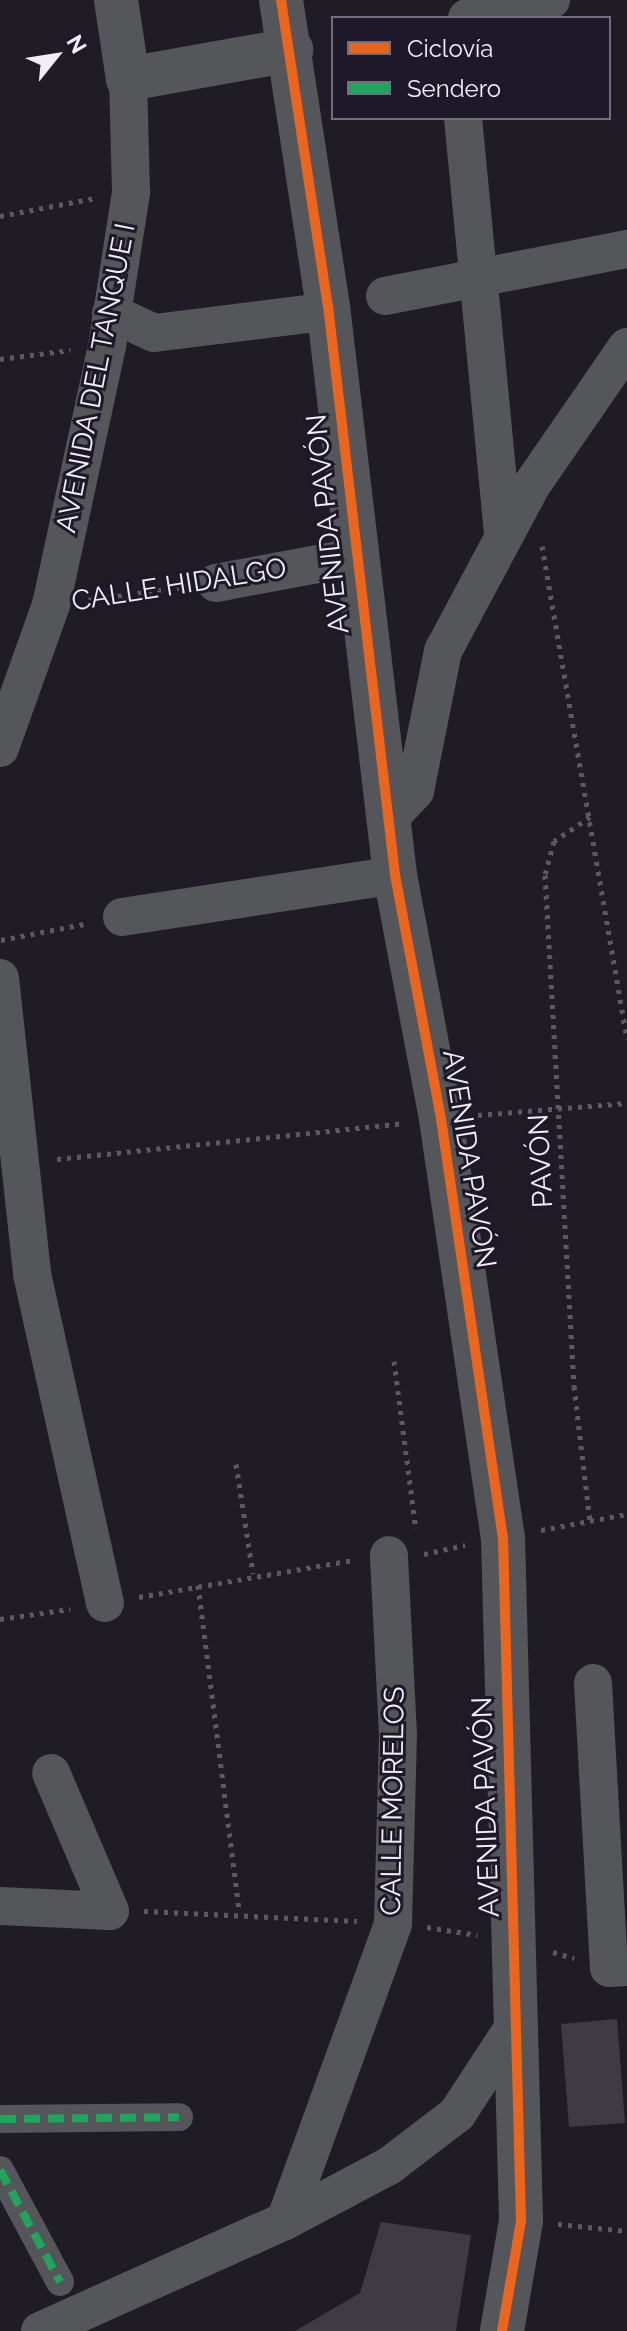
<!DOCTYPE html>
<html>
<head>
<meta charset="utf-8">
<style>
	body { margin:0 }
	#map { position:relative; width:627px; height:2331px; overflow:hidden; background:#1f1c26; font-family:Raleway,sans-serif }
	div>[style] { position:absolute }
	.building>* { inset:0; background:#403a43 }
	.path>* { height:5px; margin-top:-2.5px; transform-origin:0; background:repeating-linear-gradient(90deg,#5b5b5f 0 4px,transparent 0 10px) }
	.pedestrian>* { height:28px; margin:-14px; padding:0 14px; transform-origin:14px; border-radius:14px; background:#55565a }
	.minor>* { height:38px; margin:-19px; padding:0 19px; transform-origin:19px; border-radius:19px; background:#55565a }
	.tertiary>* { height:44px; margin:-22px; padding:0 22px; transform-origin:22px; border-radius:22px; background:#55565a }
	.quiet>* { height:8px; margin-top:-4px; transform-origin:0; background:repeating-linear-gradient(90deg,#20a55d 0 16px,transparent 0 24px) }
	.cycleway>* { height:10px; margin:-5px; padding:0 5px; transform-origin:5px; border-radius:5px; background:#eb651d }
	span { translate:-50% -50%; white-space:nowrap; text-align:center; line-height:1.15; -webkit-text-stroke:6px #1d1929; paint-order:stroke }
	.street-label { font-size:28px; color:#f1eefa }
	.legend { position:absolute; left:331px; top:16px; width:280px; height:104px; box-sizing:border-box; background:#1d1929; border:2px solid #726e7d; margin:0; padding:10px 14px; list-style:none; font-size:24px; color:#f1eefa }
	.legend li { display:flex; align-items:center; gap:16px; height:40px }
	.legend b { width:40px; border:2px solid #726e7d }
	.north { position:absolute; left:16px; top:16px; width:80px; height:80px; -webkit-text-stroke:6px #1d1929; paint-order:stroke; rotate:60deg; font-size:22px; font-weight:700; line-height:32px; text-align:center; color:#f1eefa }
	.north::after { content:''; display:block; margin:auto; width:28px; height:36px; background:#f1eefa; clip-path:polygon(50% 0,100% 100%,50% 72%,0 100%) }
</style>
</head>
<body>
<div id="map">
	<div class="building">
		<div style="clip-path:polygon(617px 2019px,625px 2123px,569px 2127px,561px 2024px)"></div>
		<div style="clip-path:polygon(381px 2222px,471px 2235px,456px 2331px,295px 2331px,360px 2293px)"></div>
	</div>
	<div class="path">
		<div style="left:0;top:216px;width:97px;rotate:-10.7deg"></div>
		<div style="left:0;top:359px;width:71px;rotate:-7.3deg"></div>
		<div style="left:542px;top:546px;width:500px;rotate:80.22deg"></div>
		<div style="left:88px;top:600px;width:95px;rotate:-7.9deg"></div>
		<div style="left:590px;top:817px;width:43px;rotate:146.3deg"></div>
		<div style="left:554px;top:841px;width:35px;rotate:105deg"></div>
		<div style="left:545px;top:875px;width:512px;rotate:86.75deg"></div>
		<div style="left:574px;top:1386px;width:137px;rotate:83.3deg"></div>
		<div style="left:1px;top:940px;width:90px;rotate:-10.9deg"></div>
		<div style="left:478px;top:1115px;width:149px;rotate:-4.6deg"></div>
		<div style="left:57px;top:1159px;width:350px;rotate:-5.9deg"></div>
		<div style="left:394px;top:1361px;width:170px;rotate:82.6deg"></div>
		<div style="left:236px;top:1464px;width:111px;rotate:81.2deg"></div>
		<div style="left:541px;top:1530px;width:87px;rotate:-10.5deg"></div>
		<div style="left:424px;top:1554px;width:42px;rotate:-12.4deg"></div>
		<div style="left:198px;top:1585px;width:329px;rotate:82.8deg"></div>
		<div style="left:139px;top:1597px;width:218px;rotate:-9.8deg"></div>
		<div style="left:0;top:1619px;width:71px;rotate:-8.1deg"></div>
		<div style="left:144px;top:1911px;width:213px;rotate:2.7deg"></div>
		<div style="left:427px;top:1927px;width:51px;rotate:9.1deg"></div>
		<div style="left:553px;top:1952px;width:22px;rotate:16deg"></div>
		<div style="left:558px;top:2224px;width:69px;rotate:5.8deg"></div>
	</div>
	<div class="pedestrian">
		<div style="left:0;top:2119px;width:179px;rotate:-0.6deg"></div>
		<div style="left:0;top:2170px;width:127px;rotate:61.8deg"></div>
	</div>
	<div class="minor">
		<div style="left:467px;top:18px;width:86px;rotate:-12.1deg"></div>
		<div style="left:463px;top:118px;width:418px;rotate:84.5deg"></div>
		<div style="left:385px;top:296px;width:247px;rotate:-11deg"></div>
		<div style="left:111px;top:313px;width:47px;rotate:24.9deg"></div>
		<div style="left:154px;top:333px;width:153px;rotate:-7.1deg"></div>
		<div style="left:216px;top:583px;width:141px;rotate:-10.6deg"></div>
		<div style="left:0;top:748px;width:152px;rotate:-70.4deg"></div>
		<div style="left:51px;top:605px;width:265px;rotate:-77.8deg"></div>
		<div style="left:107px;top:346px;width:156px;rotate:-81.1deg"></div>
		<div style="left:131px;top:192px;width:113px;rotate:-91.5deg"></div>
		<div style="left:387px;top:821px;width:41px;rotate:-47deg"></div>
		<div style="left:415px;top:791px;width:143px;rotate:-78.7deg"></div>
		<div style="left:443px;top:651px;width:187px;rotate:-61.9deg"></div>
		<div style="left:531px;top:486px;width:169px;rotate:-55.4deg"></div>
		<div style="left:122px;top:917px;width:276px;rotate:-8.7deg"></div>
		<div style="left:0;top:978px;width:298px;rotate:83.8deg"></div>
		<div style="left:32px;top:1274px;width:337px;rotate:77.5deg"></div>
		<div style="left:593px;top:1683px;width:285px;rotate:86.8deg"></div>
		<div style="left:609px;top:1968px;width:18px;rotate:-3deg"></div>
		<div style="left:0;top:1906px;width:110px;rotate:2.6deg"></div>
		<div style="left:110px;top:1911px;width:150px;rotate:-113.1deg"></div>
		<div style="left:285px;top:2221px;width:316px;rotate:-70deg"></div>
		<div style="left:393px;top:1924px;width:189px;rotate:-88.5deg"></div>
		<div style="left:398px;top:1735px;width:180px;rotate:-92.9deg"></div>
		<div style="left:40px;top:2331px;width:269px;rotate:-24.2deg"></div>
		<div style="left:285px;top:2221px;width:118px;rotate:-27.9deg"></div>
		<div style="left:389px;top:2166px;width:86px;rotate:-37.4deg"></div>
		<div style="left:457px;top:2114px;width:103px;rotate:-56.9deg"></div>
	</div>
	<div class="tertiary">
		<div style="left:116px;top:0;width:80px;rotate:81.4deg"></div>
		<div style="left:128px;top:79px;width:166px;rotate:-10.1deg"></div>
		<div style="left:281px;top:0;width:310px;rotate:81.3deg"></div>
		<div style="left:328px;top:306px;width:573px;rotate:83.28deg"></div>
		<div style="left:395px;top:875px;width:248px;rotate:79.3deg"></div>
		<div style="left:441px;top:1119px;width:423px;rotate:81.6deg"></div>
		<div style="left:503px;top:1537px;width:684px;rotate:88.49deg"></div>
		<div style="left:521px;top:2221px;width:112px;rotate:99.8deg"></div>
	</div>
	<div class="quiet">
		<div style="left:0;top:2119px;width:179px;rotate:-0.6deg"></div>
		<div style="left:0;top:2170px;width:127px;rotate:61.8deg"></div>
	</div>
	<div class="cycleway">
		<div style="left:281px;top:0;width:310px;rotate:81.3deg"></div>
		<div style="left:328px;top:306px;width:573px;rotate:83.28deg"></div>
		<div style="left:395px;top:875px;width:248px;rotate:79.3deg"></div>
		<div style="left:441px;top:1119px;width:423px;rotate:81.6deg"></div>
		<div style="left:503px;top:1537px;width:684px;rotate:88.49deg"></div>
		<div style="left:521px;top:2221px;width:112px;rotate:99.8deg"></div>
	</div>
	<div class="street-label">
		<span style="left:96px;top:378px;rotate:-79deg">AVENIDA DEL TANQUE I</span>
		<span style="left:328px;top:524px;rotate:-96deg">AVENIDA PAVÓN</span>
		<span style="left:179px;top:585px;rotate:-9deg">CALLE HIDALGO</span>
		<span style="left:469px;top:1159px;rotate:81deg">AVENIDA PAVÓN</span>
		<span style="left:541px;top:1161px;rotate:-93deg">PAVÓN</span>
		<span style="left:393px;top:1801px;rotate:-89deg">CALLE MORELOS</span>
		<span style="left:486px;top:1807px;rotate:-92deg">AVENIDA PAVÓN</span>
	</div>
	<ul class="legend">
	<li><b style="height:10px;background:#eb651d"></b>Ciclovía</li>
	<li><b style="height:10px;background:#20a55d"></b>Sendero</li>
	</ul>
	<div class="north">N</div>
</div>
</body>
</html>
